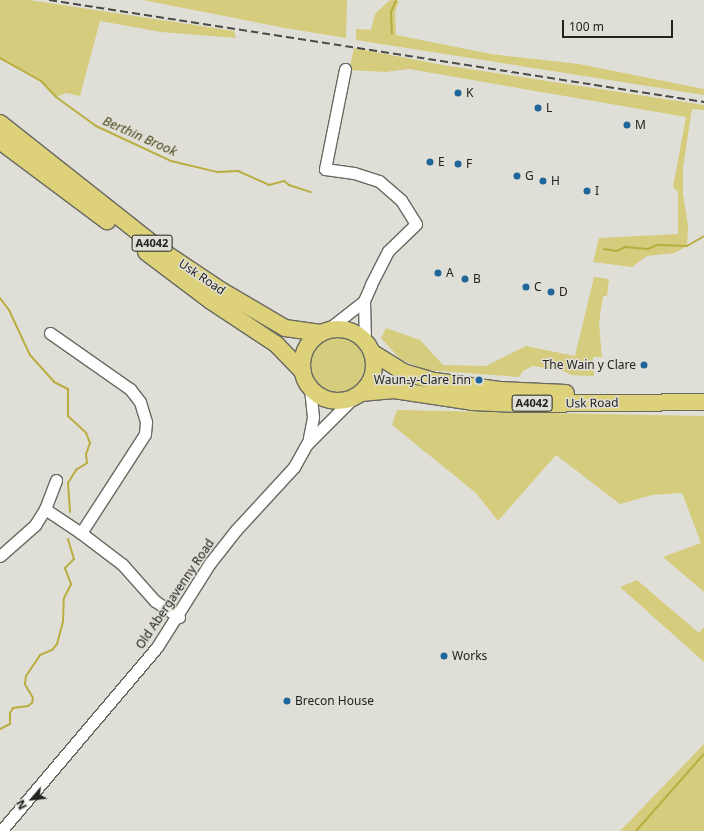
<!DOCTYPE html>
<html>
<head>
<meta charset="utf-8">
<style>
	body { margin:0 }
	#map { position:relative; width:704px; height:831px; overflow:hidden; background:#e0dfd7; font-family:"Noto Sans",sans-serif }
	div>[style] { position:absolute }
	.green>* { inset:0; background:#d5cc7d }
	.round { border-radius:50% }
	.stream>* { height:2px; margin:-1px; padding:0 1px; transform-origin:1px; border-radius:1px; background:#baad40 }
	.roads { filter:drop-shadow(1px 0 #696962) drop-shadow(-1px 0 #696962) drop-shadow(0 1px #696962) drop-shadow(0 -1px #696962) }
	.minor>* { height:11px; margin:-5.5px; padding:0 5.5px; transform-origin:5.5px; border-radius:5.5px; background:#fff }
	.highway>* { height:16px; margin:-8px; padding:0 8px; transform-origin:8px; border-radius:8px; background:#ddd27a }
	.highway>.ring { margin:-8px; padding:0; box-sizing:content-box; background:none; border:16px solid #ddd27a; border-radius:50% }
	.rail>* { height:2px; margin-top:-1px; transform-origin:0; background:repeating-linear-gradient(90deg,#4a4945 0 8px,transparent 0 12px) }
	.dots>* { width:11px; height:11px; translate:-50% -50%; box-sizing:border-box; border:2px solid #e0dfd7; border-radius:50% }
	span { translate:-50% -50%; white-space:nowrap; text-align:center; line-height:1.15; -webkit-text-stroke:3px #e0dfd7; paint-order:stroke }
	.shield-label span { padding:1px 3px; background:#e0dfd7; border:1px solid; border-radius:3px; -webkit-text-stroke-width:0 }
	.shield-label { font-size:11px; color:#23221f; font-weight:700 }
	.poi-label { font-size:12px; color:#23221f }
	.left { translate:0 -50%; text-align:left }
	.right { translate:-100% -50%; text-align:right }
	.street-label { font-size:12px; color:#23221f }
	.water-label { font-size:13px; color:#4c471a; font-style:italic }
	.north { position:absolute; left:12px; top:779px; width:40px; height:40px; -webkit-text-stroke:3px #e0dfd7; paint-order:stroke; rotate:242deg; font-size:11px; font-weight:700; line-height:16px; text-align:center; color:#23221f }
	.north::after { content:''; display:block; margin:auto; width:14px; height:18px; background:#23221f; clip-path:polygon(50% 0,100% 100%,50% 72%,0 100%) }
	.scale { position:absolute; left:562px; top:20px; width:111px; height:18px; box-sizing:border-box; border:2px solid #23221f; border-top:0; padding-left:5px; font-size:12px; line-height:14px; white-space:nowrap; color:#23221f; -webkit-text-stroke:3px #e0dfd7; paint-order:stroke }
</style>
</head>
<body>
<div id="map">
	<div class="green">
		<div style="clip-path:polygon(0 0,29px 0,234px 31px,236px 38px,161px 32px,100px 21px,80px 96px,66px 93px,56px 97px,43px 82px,0 58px)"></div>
		<div style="clip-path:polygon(143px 0,347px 0,346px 38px,285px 28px)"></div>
		<div style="clip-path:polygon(390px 0,399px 1px,395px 12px,396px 35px,491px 54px,579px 64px,704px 89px,704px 95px,356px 40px,356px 29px,371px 30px,375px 14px)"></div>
		<div style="clip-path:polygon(354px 48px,443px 65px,704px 105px,704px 110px,692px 109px,683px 168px,683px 194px,688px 226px,687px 246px,674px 253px,647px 256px,632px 267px,593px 262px,599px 238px,678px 234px,678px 192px,673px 187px,686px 117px,409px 69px,385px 72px,349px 70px)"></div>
		<div style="clip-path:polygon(594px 277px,609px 279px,607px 296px,603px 296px,599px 323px,602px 357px,593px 357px,594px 376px,572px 375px,563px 371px,533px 366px,523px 371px,519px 377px,426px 370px,400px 359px,381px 338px,386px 328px,420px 340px,443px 365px,486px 366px,526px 346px,575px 356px)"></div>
		<div class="round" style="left:308px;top:335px;width:60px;height:60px"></div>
		<div style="clip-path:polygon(397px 410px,704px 416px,704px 592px,663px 557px,701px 543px,682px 493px,652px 495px,620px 504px,556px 455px,498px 521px,476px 493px,392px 425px)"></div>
		<div style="clip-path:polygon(637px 580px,699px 633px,704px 627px,704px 662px,620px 587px)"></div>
		<div style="clip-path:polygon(704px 744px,704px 831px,620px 831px)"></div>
	</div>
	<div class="stream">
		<div style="left:392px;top:34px;width:22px;rotate:-93deg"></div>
		<div style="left:391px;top:12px;width:13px;rotate:-67deg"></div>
		<div style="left:0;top:58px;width:47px;rotate:29.3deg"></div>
		<div style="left:41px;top:81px;width:22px;rotate:47deg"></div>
		<div style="left:56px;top:97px;width:49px;rotate:35.9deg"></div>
		<div style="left:96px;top:126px;width:83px;rotate:25deg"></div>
		<div style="left:171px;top:161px;width:47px;rotate:13.4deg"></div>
		<div style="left:217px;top:172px;width:21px;rotate:-3deg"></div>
		<div style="left:238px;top:171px;width:34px;rotate:24deg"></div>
		<div style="left:269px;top:185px;width:16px;rotate:-15deg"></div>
		<div style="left:284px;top:181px;width:6px;rotate:39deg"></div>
		<div style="left:289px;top:185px;width:23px;rotate:18deg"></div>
		<div style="left:604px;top:249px;width:13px;rotate:9deg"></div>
		<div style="left:617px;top:251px;width:9px;rotate:-27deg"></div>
		<div style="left:625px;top:247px;width:23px;rotate:5deg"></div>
		<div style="left:648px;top:249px;width:10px;rotate:-24deg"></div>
		<div style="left:657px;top:245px;width:30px;rotate:2deg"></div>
		<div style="left:687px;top:246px;width:20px;rotate:-30deg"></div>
		<div style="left:0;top:298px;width:15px;rotate:53deg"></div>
		<div style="left:9px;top:310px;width:50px;rotate:65deg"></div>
		<div style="left:30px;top:355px;width:36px;rotate:48deg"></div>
		<div style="left:54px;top:382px;width:16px;rotate:27deg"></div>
		<div style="left:68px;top:389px;width:27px;rotate:90deg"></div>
		<div style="left:68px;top:416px;width:25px;rotate:43deg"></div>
		<div style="left:86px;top:433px;width:11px;rotate:68deg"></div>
		<div style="left:90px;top:443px;width:12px;rotate:110deg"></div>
		<div style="left:86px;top:454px;width:9px;rotate:84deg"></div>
		<div style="left:87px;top:463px;width:13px;rotate:148deg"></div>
		<div style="left:76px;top:470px;width:15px;rotate:122deg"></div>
		<div style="left:68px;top:483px;width:29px;rotate:86deg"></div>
		<div style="left:0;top:729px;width:11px;rotate:-27deg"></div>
		<div style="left:10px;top:724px;width:11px;rotate:-90deg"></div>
		<div style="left:10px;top:713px;width:6px;rotate:-59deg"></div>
		<div style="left:13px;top:708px;width:15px;rotate:-8deg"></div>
		<div style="left:28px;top:706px;width:5px;rotate:-37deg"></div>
		<div style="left:32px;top:703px;width:5px;rotate:-79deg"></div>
		<div style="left:33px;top:698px;width:16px;rotate:-120deg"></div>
		<div style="left:25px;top:684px;width:8px;rotate:-83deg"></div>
		<div style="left:26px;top:676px;width:25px;rotate:-56deg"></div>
		<div style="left:40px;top:655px;width:13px;rotate:-23deg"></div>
		<div style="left:52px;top:650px;width:8px;rotate:-50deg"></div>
		<div style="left:57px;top:644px;width:23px;rotate:-75deg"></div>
		<div style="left:63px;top:622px;width:24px;rotate:-88deg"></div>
		<div style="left:64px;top:598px;width:16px;rotate:-63deg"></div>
		<div style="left:71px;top:584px;width:17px;rotate:-111deg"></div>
		<div style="left:65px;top:568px;width:13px;rotate:-45deg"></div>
		<div style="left:74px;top:559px;width:21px;rotate:-107deg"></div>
		<div style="left:636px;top:831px;width:103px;rotate:-48.6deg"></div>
	</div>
	<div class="roads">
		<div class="minor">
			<div style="left:345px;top:69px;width:102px;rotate:101.3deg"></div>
			<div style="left:325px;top:169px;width:29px;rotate:8deg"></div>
			<div style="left:354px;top:173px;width:26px;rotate:18deg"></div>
			<div style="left:379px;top:181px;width:29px;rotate:41deg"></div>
			<div style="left:401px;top:200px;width:28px;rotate:58deg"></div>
			<div style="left:416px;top:224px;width:39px;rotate:136deg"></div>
			<div style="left:388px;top:251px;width:38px;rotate:117deg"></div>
			<div style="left:371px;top:285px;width:17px;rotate:114deg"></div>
			<div style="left:364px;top:301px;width:40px;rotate:88.6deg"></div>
			<div style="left:327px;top:330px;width:47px;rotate:-38.1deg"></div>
			<div style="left:50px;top:333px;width:98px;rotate:35deg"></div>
			<div style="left:130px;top:389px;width:16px;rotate:52deg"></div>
			<div style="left:140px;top:402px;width:21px;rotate:73deg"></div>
			<div style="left:146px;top:422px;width:12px;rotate:95deg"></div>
			<div style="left:145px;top:434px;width:118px;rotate:122.9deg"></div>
			<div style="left:81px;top:533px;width:51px;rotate:37.1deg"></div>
			<div style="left:122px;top:564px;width:50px;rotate:48.3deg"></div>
			<div style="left:155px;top:601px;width:29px;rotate:34deg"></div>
			<div style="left:308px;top:443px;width:26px;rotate:-79deg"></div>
			<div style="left:313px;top:417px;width:29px;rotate:-96deg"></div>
			<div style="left:45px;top:509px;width:43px;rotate:33.7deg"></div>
			<div style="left:0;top:556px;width:47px;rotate:-41.5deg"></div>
			<div style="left:35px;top:525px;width:19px;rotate:-58deg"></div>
			<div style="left:45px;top:509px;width:31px;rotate:-69deg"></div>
			<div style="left:1px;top:831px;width:241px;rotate:-49.7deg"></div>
			<div style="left:157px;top:647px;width:99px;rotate:-57.8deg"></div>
			<div style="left:210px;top:563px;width:42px;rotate:-51.8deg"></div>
			<div style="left:236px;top:530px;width:86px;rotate:-47.4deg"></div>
			<div style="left:294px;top:467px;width:26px;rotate:-61deg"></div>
			<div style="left:307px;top:444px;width:64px;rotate:-45deg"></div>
		</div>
		<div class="highway">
			<div style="left:0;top:123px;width:206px;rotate:38.3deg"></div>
			<div style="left:162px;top:251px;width:72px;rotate:33.7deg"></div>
			<div style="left:222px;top:291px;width:73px;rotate:30.4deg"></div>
			<div style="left:285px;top:328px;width:36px;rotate:8deg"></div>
			<div style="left:0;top:141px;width:134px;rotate:36.8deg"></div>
			<div style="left:146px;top:252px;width:81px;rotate:37deg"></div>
			<div style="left:211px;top:301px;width:78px;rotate:33.5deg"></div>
			<div style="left:276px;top:344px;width:39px;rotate:46deg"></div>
			<div class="ring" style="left:302px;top:329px;width:56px;height:56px"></div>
			<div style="left:373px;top:353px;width:36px;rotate:32deg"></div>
			<div style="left:403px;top:372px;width:33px;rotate:16deg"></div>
			<div style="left:435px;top:381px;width:65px;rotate:8deg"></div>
			<div style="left:499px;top:390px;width:67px;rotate:2.6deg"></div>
			<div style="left:361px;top:393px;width:33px;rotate:-5deg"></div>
			<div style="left:394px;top:390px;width:79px;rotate:8.7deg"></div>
			<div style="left:472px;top:402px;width:47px;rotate:2.4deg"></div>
			<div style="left:519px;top:404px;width:185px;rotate:-0.6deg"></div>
		</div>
	</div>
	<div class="rail">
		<div style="left:49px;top:0;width:663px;rotate:8.85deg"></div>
	</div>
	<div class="dots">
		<div style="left:458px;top:93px;background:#1f669a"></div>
		<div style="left:538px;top:108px;background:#1f669a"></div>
		<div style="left:627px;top:125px;background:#1f669a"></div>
		<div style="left:430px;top:162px;background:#1f669a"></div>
		<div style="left:458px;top:164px;background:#1f669a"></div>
		<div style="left:517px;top:176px;background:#1f669a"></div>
		<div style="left:543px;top:181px;background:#1f669a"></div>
		<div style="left:587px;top:191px;background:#1f669a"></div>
		<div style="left:438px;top:273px;background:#1f669a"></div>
		<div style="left:465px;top:279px;background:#1f669a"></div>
		<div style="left:526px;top:287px;background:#1f669a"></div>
		<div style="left:551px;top:292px;background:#1f669a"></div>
		<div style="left:644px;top:365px;background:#1f669a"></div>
		<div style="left:479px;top:380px;background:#1f669a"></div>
		<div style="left:444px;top:656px;background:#1f669a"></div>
		<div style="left:287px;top:701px;background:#1f669a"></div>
	</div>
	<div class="shield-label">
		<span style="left:152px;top:243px">A4042</span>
		<span style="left:532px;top:403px">A4042</span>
	</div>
	<div class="poi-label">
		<span class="left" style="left:466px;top:93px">K</span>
		<span class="left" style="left:546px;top:108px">L</span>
		<span class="left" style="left:635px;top:125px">M</span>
		<span class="left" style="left:438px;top:162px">E</span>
		<span class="left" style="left:466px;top:164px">F</span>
		<span class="left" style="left:525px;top:176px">G</span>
		<span class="left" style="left:551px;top:181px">H</span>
		<span class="left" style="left:595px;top:191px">I</span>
		<span class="left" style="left:446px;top:273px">A</span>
		<span class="left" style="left:473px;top:279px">B</span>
		<span class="left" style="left:534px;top:287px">C</span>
		<span class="left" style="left:559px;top:292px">D</span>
		<span class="right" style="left:636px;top:365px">The Wain y Clare</span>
		<span class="right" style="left:471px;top:380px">Waun-y-Clare Inn</span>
		<span class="left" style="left:452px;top:656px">Works</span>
		<span class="left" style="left:295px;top:701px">Brecon House</span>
	</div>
	<div class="street-label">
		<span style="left:202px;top:277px;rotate:34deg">Usk Road</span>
		<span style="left:592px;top:403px;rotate:-1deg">Usk Road</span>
		<span style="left:175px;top:594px;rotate:-56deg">Old Abergavenny Road</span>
	</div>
	<div class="water-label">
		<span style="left:140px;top:136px;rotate:24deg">Berthin Brook</span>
	</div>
	<div class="north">N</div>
	<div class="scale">100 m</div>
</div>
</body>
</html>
